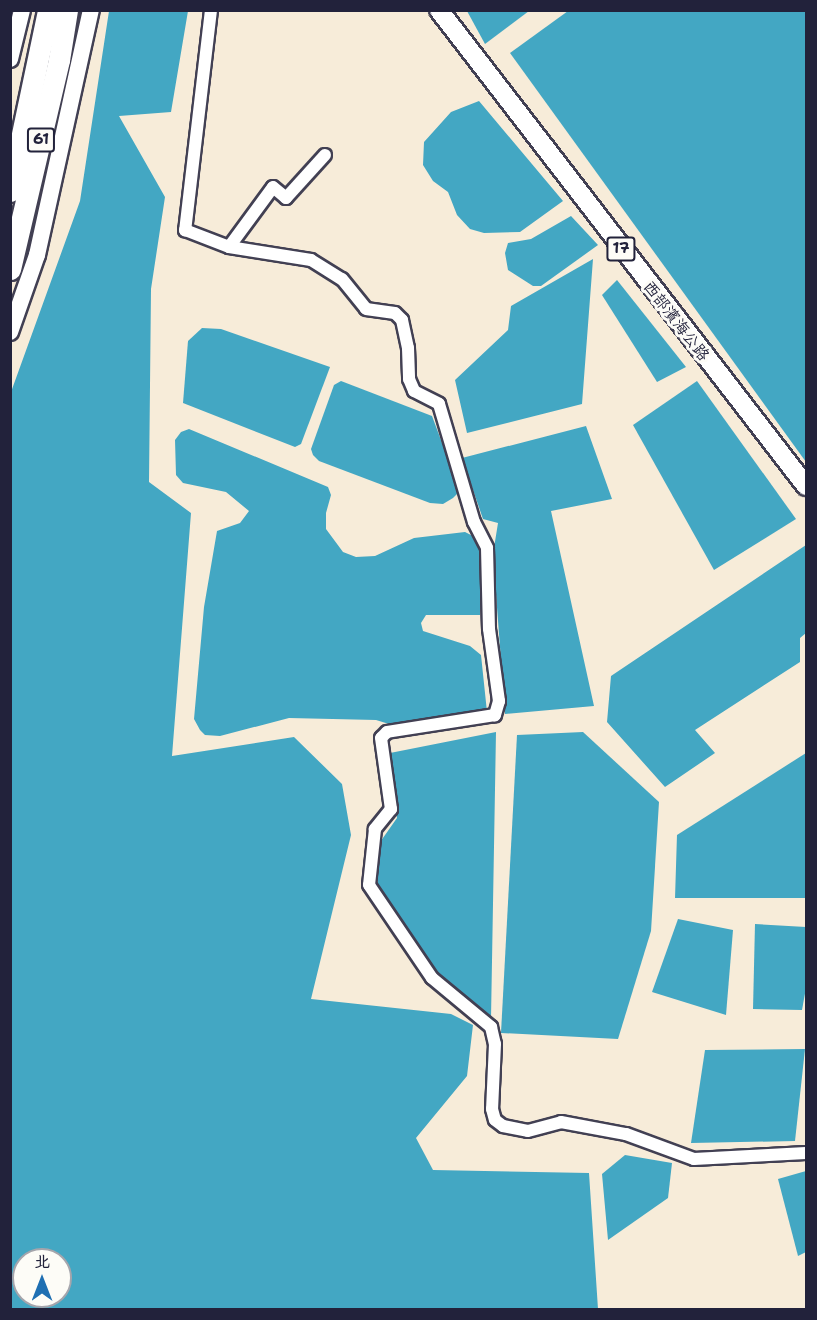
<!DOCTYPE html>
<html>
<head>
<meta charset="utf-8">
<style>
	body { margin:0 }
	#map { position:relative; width:817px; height:1320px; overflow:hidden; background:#f7ecd9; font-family:"Shantell Sans","LXGW WenKai TC",sans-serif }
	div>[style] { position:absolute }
	.water>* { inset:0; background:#43a7c3 }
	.roads { filter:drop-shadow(2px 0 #424053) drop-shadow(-2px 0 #424053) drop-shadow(0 2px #424053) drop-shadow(0 -2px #424053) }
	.street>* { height:12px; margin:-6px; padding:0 6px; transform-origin:6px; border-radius:6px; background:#fff }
	.secondary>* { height:16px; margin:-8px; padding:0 8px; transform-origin:8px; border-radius:8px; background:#fff }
	.primary>* { height:18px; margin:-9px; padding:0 9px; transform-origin:9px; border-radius:9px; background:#fff }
	.highway>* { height:21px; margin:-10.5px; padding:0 10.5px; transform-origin:10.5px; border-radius:10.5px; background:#fff }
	span { translate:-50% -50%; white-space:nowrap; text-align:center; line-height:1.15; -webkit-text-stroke:6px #fdfcf7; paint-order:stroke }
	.shield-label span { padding:2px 4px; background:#fdfcf7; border:2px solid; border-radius:4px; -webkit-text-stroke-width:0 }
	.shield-label { font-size:15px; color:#22223b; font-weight:700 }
	.street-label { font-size:16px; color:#22223b }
	.frame { position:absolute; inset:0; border:12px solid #22223b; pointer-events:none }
	.north { position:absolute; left:12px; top:1248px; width:60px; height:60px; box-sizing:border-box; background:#fdfcf7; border:2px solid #a5a5ac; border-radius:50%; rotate:0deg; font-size:16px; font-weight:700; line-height:24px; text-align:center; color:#22223b }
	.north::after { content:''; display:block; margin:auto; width:21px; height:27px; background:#1f6fb2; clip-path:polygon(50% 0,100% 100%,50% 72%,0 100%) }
</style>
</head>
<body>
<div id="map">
	<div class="water">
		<div style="clip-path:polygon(evenodd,109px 11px,188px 11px,171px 112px,119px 116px,165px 197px,151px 289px,149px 482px,191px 513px,172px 756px,294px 737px,342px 784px,351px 835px,311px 999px,451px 1014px,473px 1025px,467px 1076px,416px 1138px,433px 1170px,589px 1173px,598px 1309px,11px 1309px,11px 392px,80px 201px,109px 11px,24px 1260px,60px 1260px,60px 1296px,24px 1296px,24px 1260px)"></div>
		<div style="clip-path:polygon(467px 11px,529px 11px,485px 44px)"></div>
		<div style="clip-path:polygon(568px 11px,806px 11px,806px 462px,510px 53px)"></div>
		<div style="clip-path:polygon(479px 101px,563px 201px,520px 232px,484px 233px,470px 229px,457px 215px,448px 192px,433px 181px,423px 165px,424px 142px,451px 112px)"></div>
		<div style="clip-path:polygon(571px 216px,598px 245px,541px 286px,533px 286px,508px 270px,505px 253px,508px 243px,531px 239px)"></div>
		<div style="clip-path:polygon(593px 259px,582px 404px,467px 433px,455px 380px,508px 330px,511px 306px)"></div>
		<div style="clip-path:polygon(617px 280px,686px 367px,657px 382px,602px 295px)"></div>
		<div style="clip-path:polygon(202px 328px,221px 329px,330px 367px,301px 444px,295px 447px,183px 403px,188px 341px)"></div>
		<div style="clip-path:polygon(341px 381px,432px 416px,460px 491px,453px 498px,443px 504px,430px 503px,319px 461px,313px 455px,311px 449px,334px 385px)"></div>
		<div style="clip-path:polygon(697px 381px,796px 519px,714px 570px,633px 425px)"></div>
		<div style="clip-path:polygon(586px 426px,612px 499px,551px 511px,594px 706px,505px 714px,493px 554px,498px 523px,483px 519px,462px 458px)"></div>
		<div style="clip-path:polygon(189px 429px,328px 487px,331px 495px,326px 513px,326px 529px,343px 552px,356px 557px,375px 556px,414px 538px,465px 532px,479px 539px,482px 552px,480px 615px,426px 615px,421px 623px,423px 631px,470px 646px,481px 655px,487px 712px,389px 724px,376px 720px,289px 718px,220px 736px,205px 735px,200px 730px,194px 719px,204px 607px,217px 531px,240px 523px,249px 511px,226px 492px,183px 483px,176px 475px,175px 440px,181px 432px)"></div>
		<div style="clip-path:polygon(806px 545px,806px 633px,800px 638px,800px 662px,695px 730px,715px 753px,665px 787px,607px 722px,611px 676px)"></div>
		<div style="clip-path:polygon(496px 732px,491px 1019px,437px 976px,378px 889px,378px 845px,397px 818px,390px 753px)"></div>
		<div style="clip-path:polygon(583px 732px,659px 802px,651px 931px,618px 1039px,501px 1033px,517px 735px)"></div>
		<div style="clip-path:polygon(806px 753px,806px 898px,675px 898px,677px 835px)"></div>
		<div style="clip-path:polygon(678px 919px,733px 930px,726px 1015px,652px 992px)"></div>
		<div style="clip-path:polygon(755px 924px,806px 927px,806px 988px,802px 1010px,753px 1009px)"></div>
		<div style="clip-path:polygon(805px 1049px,795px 1141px,691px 1143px,705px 1050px)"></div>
		<div style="clip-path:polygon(625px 1155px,672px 1163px,668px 1198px,608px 1240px,602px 1174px)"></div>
		<div style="clip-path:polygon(806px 1171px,806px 1252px,798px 1256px,778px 1179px)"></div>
	</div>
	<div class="roads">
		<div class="street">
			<div style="left:211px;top:10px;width:222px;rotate:96.7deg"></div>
			<div style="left:185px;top:230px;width:47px;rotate:21.1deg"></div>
			<div style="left:229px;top:247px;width:83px;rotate:9deg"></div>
			<div style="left:311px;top:260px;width:36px;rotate:32deg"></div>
			<div style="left:342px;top:279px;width:38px;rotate:51deg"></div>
			<div style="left:366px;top:309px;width:29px;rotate:8deg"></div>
			<div style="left:395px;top:313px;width:10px;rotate:45deg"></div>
			<div style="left:402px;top:320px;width:29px;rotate:78deg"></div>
			<div style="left:408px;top:348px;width:31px;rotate:88deg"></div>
			<div style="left:409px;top:379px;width:13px;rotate:67deg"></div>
			<div style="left:414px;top:391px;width:28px;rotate:27deg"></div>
			<div style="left:439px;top:404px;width:123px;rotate:73.5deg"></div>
			<div style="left:474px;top:522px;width:29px;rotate:63deg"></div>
			<div style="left:487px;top:548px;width:81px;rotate:88.6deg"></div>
			<div style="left:489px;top:629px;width:73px;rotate:82.1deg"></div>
			<div style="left:499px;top:701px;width:15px;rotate:106deg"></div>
			<div style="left:495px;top:715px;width:109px;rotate:171.1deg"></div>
			<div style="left:387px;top:732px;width:8px;rotate:135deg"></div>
			<div style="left:381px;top:738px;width:72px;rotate:82deg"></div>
			<div style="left:391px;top:809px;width:26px;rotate:129deg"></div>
			<div style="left:375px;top:829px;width:56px;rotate:96.1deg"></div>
			<div style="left:369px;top:885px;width:112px;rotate:55.9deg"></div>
			<div style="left:432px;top:978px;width:77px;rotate:39.7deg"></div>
			<div style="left:491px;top:1027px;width:17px;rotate:77deg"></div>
			<div style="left:495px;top:1044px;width:65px;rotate:92.6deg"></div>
			<div style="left:492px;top:1109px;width:11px;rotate:75deg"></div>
			<div style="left:495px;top:1120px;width:10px;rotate:37deg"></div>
			<div style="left:503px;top:1126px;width:25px;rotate:11deg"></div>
			<div style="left:528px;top:1131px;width:34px;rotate:-15deg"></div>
			<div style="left:561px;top:1122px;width:66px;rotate:10.5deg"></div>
			<div style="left:626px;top:1134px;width:72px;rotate:20.2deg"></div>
			<div style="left:694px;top:1159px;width:112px;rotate:-3.1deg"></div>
			<div style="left:229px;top:247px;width:74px;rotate:-53.7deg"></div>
			<div style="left:273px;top:187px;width:17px;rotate:40deg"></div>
			<div style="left:286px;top:198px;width:58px;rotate:-47.8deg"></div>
		</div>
		<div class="secondary">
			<div style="left:10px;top:59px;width:50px;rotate:-76.2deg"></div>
			<div style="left:10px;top:332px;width:82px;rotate:-70.7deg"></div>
			<div style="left:37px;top:255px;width:251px;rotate:-77.6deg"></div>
		</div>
		<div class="primary">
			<div style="left:439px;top:10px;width:601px;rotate:52.37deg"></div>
		</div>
		<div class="highway">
			<div style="left:10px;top:191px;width:185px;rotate:-78.1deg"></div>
			<div style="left:10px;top:269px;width:215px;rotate:-76.8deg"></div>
			<div style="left:59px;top:60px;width:51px;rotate:-80.9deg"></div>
		</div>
	</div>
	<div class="shield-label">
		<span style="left:41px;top:140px">61</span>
		<span style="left:621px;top:249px">17</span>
	</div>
	<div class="street-label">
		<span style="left:676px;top:321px;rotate:52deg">西部濱海公路</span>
	</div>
	<div class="frame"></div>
	<div class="north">北</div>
</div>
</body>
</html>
